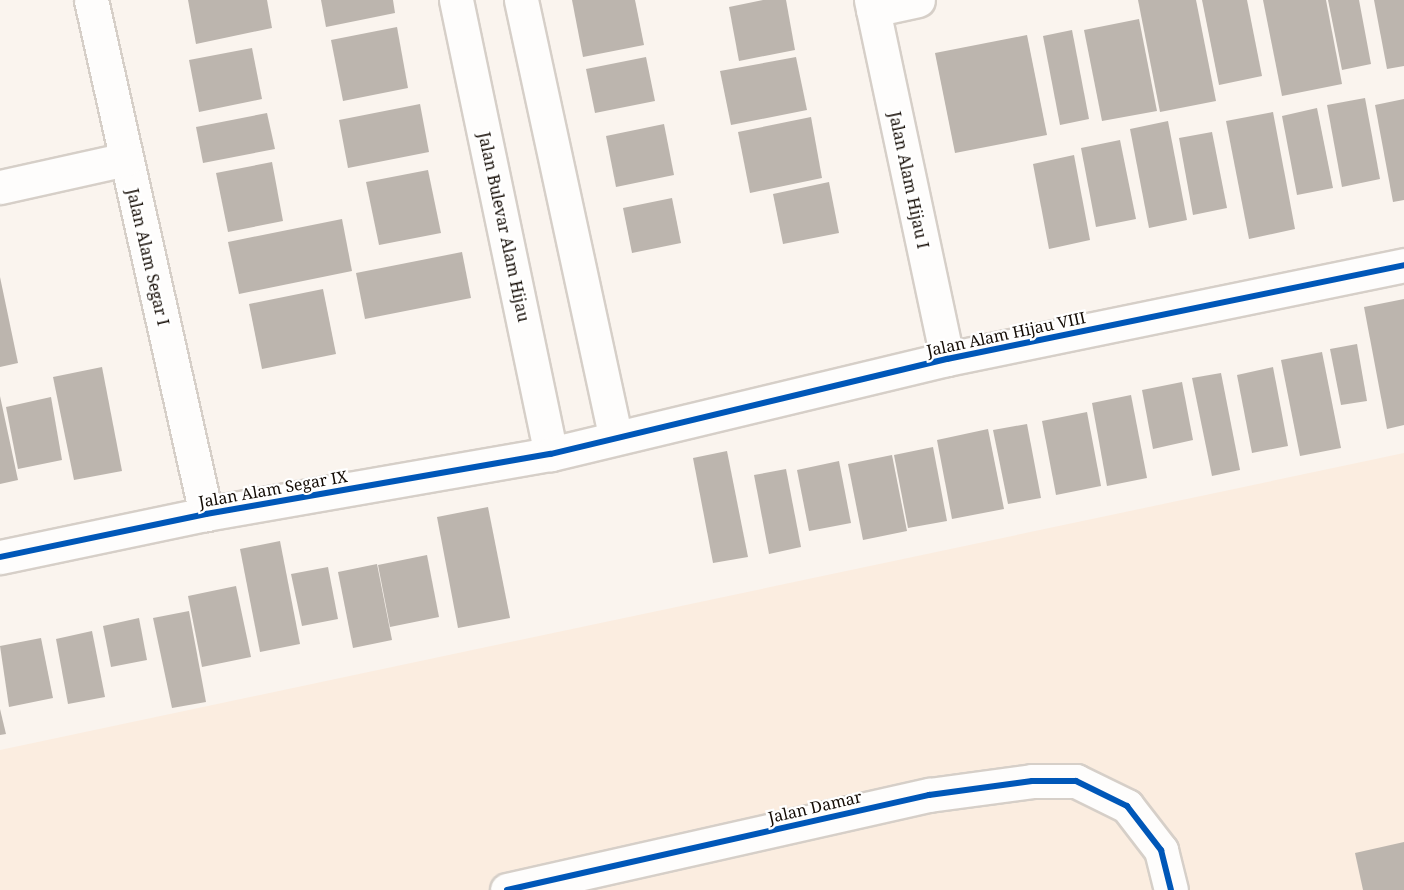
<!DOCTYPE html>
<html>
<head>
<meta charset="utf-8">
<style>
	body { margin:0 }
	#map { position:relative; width:1404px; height:890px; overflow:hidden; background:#faf4ee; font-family:"Noto Serif",serif }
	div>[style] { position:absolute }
	.built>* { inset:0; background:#fbede0 }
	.building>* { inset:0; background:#bcb5ae }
	.roads { filter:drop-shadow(2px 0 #d6cfc8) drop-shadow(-2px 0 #d6cfc8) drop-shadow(0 2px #d6cfc8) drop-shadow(0 -2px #d6cfc8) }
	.minor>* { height:33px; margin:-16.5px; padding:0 16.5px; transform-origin:16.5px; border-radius:16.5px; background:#fefdfc }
	.cycleway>* { height:6px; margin:-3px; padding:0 3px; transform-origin:3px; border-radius:3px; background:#0057b8 }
	span { translate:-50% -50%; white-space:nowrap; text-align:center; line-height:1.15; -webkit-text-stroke:4.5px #fff; paint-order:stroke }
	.street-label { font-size:16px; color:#140c05 }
</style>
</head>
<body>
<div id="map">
	<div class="built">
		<div style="clip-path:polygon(1404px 453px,1404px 890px,0 890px,0 750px)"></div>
	</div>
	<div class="building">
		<div style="clip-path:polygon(188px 0,267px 0,272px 28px,196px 44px)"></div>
		<div style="clip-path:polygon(321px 0,393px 0,395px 13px,326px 27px)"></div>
		<div style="clip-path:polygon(572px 0,635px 0,644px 45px,583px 57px)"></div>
		<div style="clip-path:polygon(763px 0,786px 0,795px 50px,739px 61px,729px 7px)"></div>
		<div style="clip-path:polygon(1138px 0,1196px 0,1216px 101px,1160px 112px)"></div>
		<div style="clip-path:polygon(1202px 0,1247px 0,1262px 76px,1219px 85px)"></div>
		<div style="clip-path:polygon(1263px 0,1326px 0,1342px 84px,1282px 96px)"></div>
		<div style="clip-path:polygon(1328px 0,1359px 0,1371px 64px,1342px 70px)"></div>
		<div style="clip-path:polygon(1374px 0,1404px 0,1404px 66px,1387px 69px)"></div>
		<div style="clip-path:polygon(1139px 19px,1157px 111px,1102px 121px,1084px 30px)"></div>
		<div style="clip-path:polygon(397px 27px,408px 88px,343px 101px,331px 40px)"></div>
		<div style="clip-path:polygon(1072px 30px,1089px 119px,1060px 125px,1043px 36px)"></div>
		<div style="clip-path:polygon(1027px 35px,1047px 135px,955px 153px,935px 53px)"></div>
		<div style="clip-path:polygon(252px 48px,262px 99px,199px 112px,189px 60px)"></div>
		<div style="clip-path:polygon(646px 57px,655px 101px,595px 113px,586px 69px)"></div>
		<div style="clip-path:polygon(796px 57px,807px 110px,731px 125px,720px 71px)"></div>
		<div style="clip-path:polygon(1365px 98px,1380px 179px,1342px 187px,1327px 105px)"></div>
		<div style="clip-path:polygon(1404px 99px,1404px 200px,1393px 202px,1375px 105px)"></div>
		<div style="clip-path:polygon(420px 104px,429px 152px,348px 168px,339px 120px)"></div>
		<div style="clip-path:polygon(1317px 108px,1333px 188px,1297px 195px,1282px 116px)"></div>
		<div style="clip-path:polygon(1273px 112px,1295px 229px,1249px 239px,1226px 121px)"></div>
		<div style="clip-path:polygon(267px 113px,275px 149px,203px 163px,196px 127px)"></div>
		<div style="clip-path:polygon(811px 117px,822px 178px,750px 193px,738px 132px)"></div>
		<div style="clip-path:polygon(1168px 121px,1187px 220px,1149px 228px,1130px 129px)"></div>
		<div style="clip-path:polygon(664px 124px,674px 175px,616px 187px,606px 136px)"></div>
		<div style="clip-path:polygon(1212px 132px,1227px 208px,1193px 215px,1179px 138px)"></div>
		<div style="clip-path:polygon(1120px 140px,1136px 219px,1096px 227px,1081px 148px)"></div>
		<div style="clip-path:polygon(1074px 155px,1090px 240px,1049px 249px,1033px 164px)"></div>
		<div style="clip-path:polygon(272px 162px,283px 221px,228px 232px,216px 173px)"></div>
		<div style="clip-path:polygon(428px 170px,441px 233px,379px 245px,366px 182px)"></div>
		<div style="clip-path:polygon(829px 182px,839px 233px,783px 244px,773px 194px)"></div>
		<div style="clip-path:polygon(672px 198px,681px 243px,632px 253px,623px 208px)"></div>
		<div style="clip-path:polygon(342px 219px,352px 271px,239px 294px,228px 242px)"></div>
		<div style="clip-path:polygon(462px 252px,471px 298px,365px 319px,356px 273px)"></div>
		<div style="clip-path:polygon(0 277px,18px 363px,0 367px)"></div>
		<div style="clip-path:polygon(323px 289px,336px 354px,262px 369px,249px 304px)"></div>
		<div style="clip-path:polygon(1404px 299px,1404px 425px,1387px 429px,1364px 307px)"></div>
		<div style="clip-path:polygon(1357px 344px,1367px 401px,1341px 405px,1330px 349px)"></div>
		<div style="clip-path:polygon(1322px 352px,1341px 448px,1300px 456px,1281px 360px)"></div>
		<div style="clip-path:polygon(102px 367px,122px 471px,74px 480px,53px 377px)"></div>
		<div style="clip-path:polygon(1273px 367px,1288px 446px,1252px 453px,1237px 375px)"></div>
		<div style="clip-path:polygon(1221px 373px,1240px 470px,1212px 476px,1192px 378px)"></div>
		<div style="clip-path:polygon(1182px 382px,1193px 440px,1153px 449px,1142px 390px)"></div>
		<div style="clip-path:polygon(1131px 395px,1147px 478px,1107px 486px,1092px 403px)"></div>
		<div style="clip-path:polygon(0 396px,18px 480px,0 484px)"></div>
		<div style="clip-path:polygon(51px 397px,62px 460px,18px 469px,6px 407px)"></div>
		<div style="clip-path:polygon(1087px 412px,1101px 486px,1056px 495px,1042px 421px)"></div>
		<div style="clip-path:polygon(1027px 424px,1041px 498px,1008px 504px,993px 430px)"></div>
		<div style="clip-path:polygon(988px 429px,1004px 509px,952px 519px,937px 440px)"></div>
		<div style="clip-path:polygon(933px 447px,947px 521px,908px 528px,894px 455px)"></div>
		<div style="clip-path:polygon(727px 451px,748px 557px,713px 563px,693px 458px)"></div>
		<div style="clip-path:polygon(892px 455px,907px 531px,863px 540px,848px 464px)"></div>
		<div style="clip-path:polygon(839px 461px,851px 523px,809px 531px,797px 470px)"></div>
		<div style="clip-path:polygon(786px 469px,801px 547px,769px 554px,754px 475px)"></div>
		<div style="clip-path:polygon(488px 507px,510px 618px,458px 628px,437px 517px)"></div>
		<div style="clip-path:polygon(280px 541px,300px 644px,260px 652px,240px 549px)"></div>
		<div style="clip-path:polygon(427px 555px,439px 617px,390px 627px,378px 565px)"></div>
		<div style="clip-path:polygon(377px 564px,392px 640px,353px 648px,338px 572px)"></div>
		<div style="clip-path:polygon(328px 567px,338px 619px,302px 626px,291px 574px)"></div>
		<div style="clip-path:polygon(236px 586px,251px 657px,202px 667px,188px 596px)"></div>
		<div style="clip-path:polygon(189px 611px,206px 702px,172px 708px,153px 618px)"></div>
		<div style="clip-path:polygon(139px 618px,147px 660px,111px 667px,103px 626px)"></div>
		<div style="clip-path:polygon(92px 631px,105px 697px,68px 704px,56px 639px)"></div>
		<div style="clip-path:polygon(41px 638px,53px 698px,9px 707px,0 646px)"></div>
		<div style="clip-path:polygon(0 709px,6px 734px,0 735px)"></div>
		<div style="clip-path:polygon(1404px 842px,1404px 890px,1363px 890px,1355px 853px)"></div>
	</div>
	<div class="roads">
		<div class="minor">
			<div style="left:91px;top:0;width:527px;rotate:77.39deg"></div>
			<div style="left:456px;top:0;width:464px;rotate:78.2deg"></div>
			<div style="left:521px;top:0;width:446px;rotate:77.8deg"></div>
			<div style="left:871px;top:0;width:367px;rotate:78deg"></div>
			<div style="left:873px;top:10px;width:46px;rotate:-12.5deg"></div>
			<div style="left:0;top:187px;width:129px;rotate:-12.5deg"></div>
			<div style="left:0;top:557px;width:210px;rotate:-11.8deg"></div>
			<div style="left:206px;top:514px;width:350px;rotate:-9.9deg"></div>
			<div style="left:551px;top:454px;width:407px;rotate:-13.5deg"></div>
			<div style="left:947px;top:359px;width:467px;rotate:-11.6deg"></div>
			<div style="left:507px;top:890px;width:433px;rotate:-12.7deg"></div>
			<div style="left:929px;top:795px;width:104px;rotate:-7.7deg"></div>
			<div style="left:1032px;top:781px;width:44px"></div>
			<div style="left:1076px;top:781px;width:57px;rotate:26.1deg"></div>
			<div style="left:1127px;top:806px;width:56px;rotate:52.3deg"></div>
			<div style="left:1161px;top:850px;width:41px;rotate:76deg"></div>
		</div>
	</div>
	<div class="cycleway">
		<div style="left:0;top:557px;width:210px;rotate:-11.8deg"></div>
		<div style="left:206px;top:514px;width:350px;rotate:-9.9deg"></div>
		<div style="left:551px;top:454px;width:407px;rotate:-13.5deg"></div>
		<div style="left:947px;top:359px;width:467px;rotate:-11.6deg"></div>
		<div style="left:507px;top:890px;width:433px;rotate:-12.7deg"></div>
		<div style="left:929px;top:795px;width:104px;rotate:-7.7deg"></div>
		<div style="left:1032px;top:781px;width:44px"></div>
		<div style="left:1076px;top:781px;width:57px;rotate:26.1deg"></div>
		<div style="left:1127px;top:806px;width:56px;rotate:52.3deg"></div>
		<div style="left:1161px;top:850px;width:41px;rotate:76deg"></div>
	</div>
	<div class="street-label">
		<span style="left:909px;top:180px;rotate:78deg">Jalan Alam Hijau I</span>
		<span style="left:504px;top:227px;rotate:78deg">Jalan Bulevar Alam Hijau</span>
		<span style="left:148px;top:257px;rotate:77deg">Jalan Alam Segar I</span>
		<span style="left:1006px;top:334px;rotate:-12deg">Jalan Alam Hijau VIII</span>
		<span style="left:273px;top:489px;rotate:-10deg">Jalan Alam Segar IX</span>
		<span style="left:815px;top:807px;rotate:-13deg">Jalan Damar</span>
	</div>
</div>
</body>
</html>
